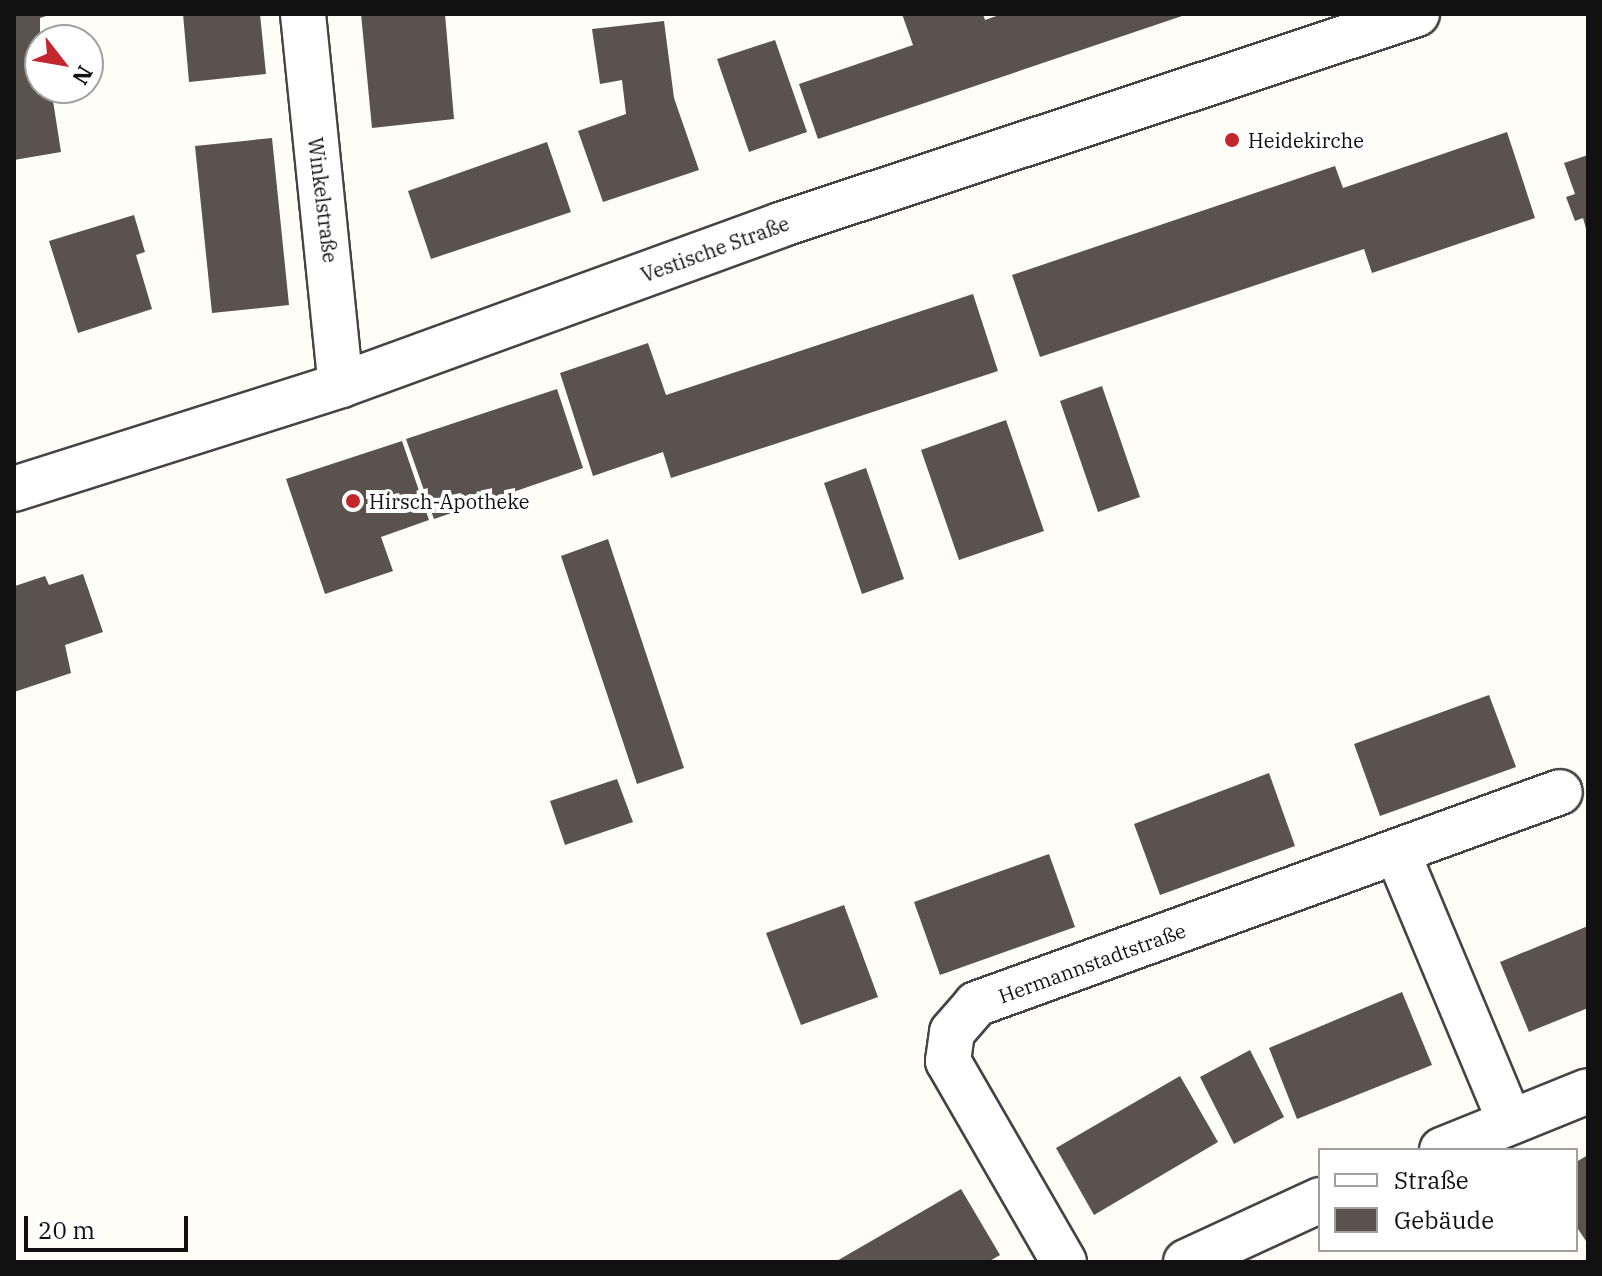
<!DOCTYPE html>
<html>
<head>
<meta charset="utf-8">
<style>
	body { margin:0 }
	#map { position:relative; width:1602px; height:1276px; overflow:hidden; background:#fffdf5; font-family:"IBM Plex Serif",serif }
	div>[style] { position:absolute }
	.building>* { inset:0; background:#5a524d }
	.roads { filter:drop-shadow(2px 0 #444) drop-shadow(-2px 0 #444) drop-shadow(0 2px #444) drop-shadow(0 -2px #444) }
	.minor>* { height:44px; margin:-22px; padding:0 22px; transform-origin:22px; border-radius:22px; background:#fff }
	.tertiary>* { height:44px; margin:-22px; padding:0 22px; transform-origin:22px; border-radius:22px; background:#fff }
	.dots>* { width:22px; height:22px; translate:-50% -50%; box-sizing:border-box; border:4px solid #fff; border-radius:50% }
	span { translate:-50% -50%; white-space:nowrap; text-align:center; line-height:1.15; -webkit-text-stroke:8px #fff; paint-order:stroke }
	.poi-label { font-size:20px; color:#111 }
	.left { translate:0 -50%; text-align:left }
	.street-label { font-size:20px; color:#111 }
	.frame { position:absolute; inset:0; border:16px solid #111; pointer-events:none }
	.legend { position:absolute; left:1318px; top:1148px; width:260px; height:104px; box-sizing:border-box; background:#fff; border:2px solid #a0a0a0; margin:0; padding:10px 14px; list-style:none; font-size:24px; color:#111 }
	.legend li { display:flex; align-items:center; gap:16px; height:40px }
	.legend b { width:40px; border:2px solid #a0a0a0 }
	.north { position:absolute; left:24px; top:24px; width:80px; height:80px; box-sizing:border-box; background:#fff; border:2px solid #a0a0a0; border-radius:50%; rotate:121deg; font-size:22px; font-weight:700; line-height:32px; text-align:center; color:#111 }
	.north::after { content:''; display:block; margin:auto; width:28px; height:36px; background:#c4262e; clip-path:polygon(50% 0,100% 100%,50% 72%,0 100%) }
	.scale { position:absolute; left:24px; top:1216px; width:164px; height:36px; box-sizing:border-box; border:4px solid #111; border-top:0; padding-left:10px; font-size:24px; line-height:28px; white-space:nowrap; color:#111; -webkit-text-stroke:6px #fff; paint-order:stroke }
</style>
</head>
<body>
<div id="map">
	<div class="building">
		<div style="clip-path:polygon(14px 14px,52px 14px,40px 18px,40px 88px,51px 88px,61px 152px,14px 160px)"></div>
		<div style="clip-path:polygon(183px 14px,260px 14px,266px 74px,189px 82px)"></div>
		<div style="clip-path:polygon(361px 14px,445px 14px,454px 119px,372px 128px)"></div>
		<div style="clip-path:polygon(902px 14px,983px 14px,985px 20px,1002px 14px,1185px 15px,818px 139px,799px 84px,913px 45px)"></div>
		<div style="clip-path:polygon(664px 21px,674px 98px,699px 170px,603px 202px,578px 131px,626px 114px,622px 80px,600px 84px,592px 29px)"></div>
		<div style="clip-path:polygon(775px 40px,807px 132px,749px 152px,717px 59px)"></div>
		<div style="clip-path:polygon(1507px 132px,1535px 218px,1372px 273px,1364px 249px,1040px 357px,1012px 275px,1335px 166px,1343px 188px)"></div>
		<div style="clip-path:polygon(272px 138px,289px 305px,212px 313px,195px 146px)"></div>
		<div style="clip-path:polygon(547px 142px,571px 212px,431px 259px,408px 191px)"></div>
		<div style="clip-path:polygon(1588px 155px,1588px 232px,1587px 232px,1583px 218px,1575px 221px,1566px 197px,1575px 194px,1564px 163px)"></div>
		<div style="clip-path:polygon(134px 215px,145px 252px,136px 255px,152px 309px,78px 333px,49px 241px)"></div>
		<div style="clip-path:polygon(973px 294px,998px 371px,671px 478px,663px 452px,593px 476px,560px 373px,648px 343px,666px 395px)"></div>
		<div style="clip-path:polygon(1102px 386px,1140px 497px,1098px 512px,1060px 401px)"></div>
		<div style="clip-path:polygon(557px 389px,583px 468px,434px 519px,406px 439px)"></div>
		<div style="clip-path:polygon(1006px 420px,1044px 531px,959px 560px,921px 450px)"></div>
		<div style="clip-path:polygon(402px 441px,429px 520px,381px 537px,393px 571px,325px 594px,286px 479px)"></div>
		<div style="clip-path:polygon(866px 468px,904px 579px,862px 594px,824px 483px)"></div>
		<div style="clip-path:polygon(608px 539px,684px 768px,637px 784px,561px 556px)"></div>
		<div style="clip-path:polygon(83px 574px,103px 632px,65px 645px,71px 673px,14px 692px,15px 586px,45px 576px,49px 585px)"></div>
		<div style="clip-path:polygon(1489px 695px,1516px 767px,1380px 816px,1354px 744px)"></div>
		<div style="clip-path:polygon(1269px 773px,1295px 846px,1160px 895px,1134px 824px)"></div>
		<div style="clip-path:polygon(617px 779px,633px 822px,565px 845px,550px 801px)"></div>
		<div style="clip-path:polygon(1049px 854px,1075px 927px,940px 975px,914px 902px)"></div>
		<div style="clip-path:polygon(844px 905px,878px 997px,801px 1025px,766px 933px)"></div>
		<div style="clip-path:polygon(1588px 926px,1588px 1008px,1529px 1032px,1500px 962px)"></div>
		<div style="clip-path:polygon(1402px 992px,1432px 1065px,1297px 1119px,1269px 1048px)"></div>
		<div style="clip-path:polygon(1250px 1050px,1284px 1117px,1234px 1144px,1200px 1077px)"></div>
		<div style="clip-path:polygon(1180px 1076px,1218px 1142px,1094px 1215px,1056px 1148px)"></div>
		<div style="clip-path:polygon(1588px 1155px,1588px 1244px,1576px 1226px,1576px 1162px)"></div>
		<div style="clip-path:polygon(961px 1189px,1000px 1255px,988px 1262px,835px 1262px)"></div>
	</div>
	<div class="roads">
		<div class="minor">
			<div style="left:303px;top:14px;width:373px;rotate:84.2deg"></div>
			<div style="left:1398px;top:854px;width:290px;rotate:67.3deg"></div>
			<div style="left:1442px;top:1150px;width:157px;rotate:-22deg"></div>
			<div style="left:1064px;top:1262px;width:232px;rotate:-120deg"></div>
			<div style="left:948px;top:1061px;width:29px;rotate:-82deg"></div>
			<div style="left:952px;top:1032px;width:37px;rotate:-49deg"></div>
			<div style="left:976px;top:1004px;width:621px;rotate:-19.95deg"></div>
			<div style="left:1186px;top:1262px;width:148px;rotate:-24.8deg"></div>
		</div>
		<div class="tertiary">
			<div style="left:14px;top:489px;width:343px;rotate:-17.6deg"></div>
			<div style="left:341px;top:385px;width:467px;rotate:-20deg"></div>
			<div style="left:780px;top:225px;width:671px;rotate:-18.33deg"></div>
		</div>
	</div>
	<div class="dots">
		<div style="left:1232px;top:140px;background:#c4262e"></div>
		<div style="left:353px;top:501px;background:#c4262e"></div>
	</div>
	<div class="poi-label">
		<span class="left" style="left:1248px;top:140px">Heidekirche</span>
		<span class="left" style="left:369px;top:501px">Hirsch-Apotheke</span>
	</div>
	<div class="street-label">
		<span style="left:323px;top:200px;rotate:83deg">Winkelstraße</span>
		<span style="left:715px;top:249px;rotate:-20deg">Vestische Straße</span>
		<span style="left:1092px;top:963px;rotate:-20deg">Hermannstadtstraße</span>
	</div>
	<div class="frame"></div>
	<ul class="legend">
	<li><b style="height:10px;background:#fff"></b>Straße</li>
	<li><b style="height:22px;background:#5a524d"></b>Gebäude</li>
	</ul>
	<div class="north">N</div>
	<div class="scale">20 m</div>
</div>
</body>
</html>
